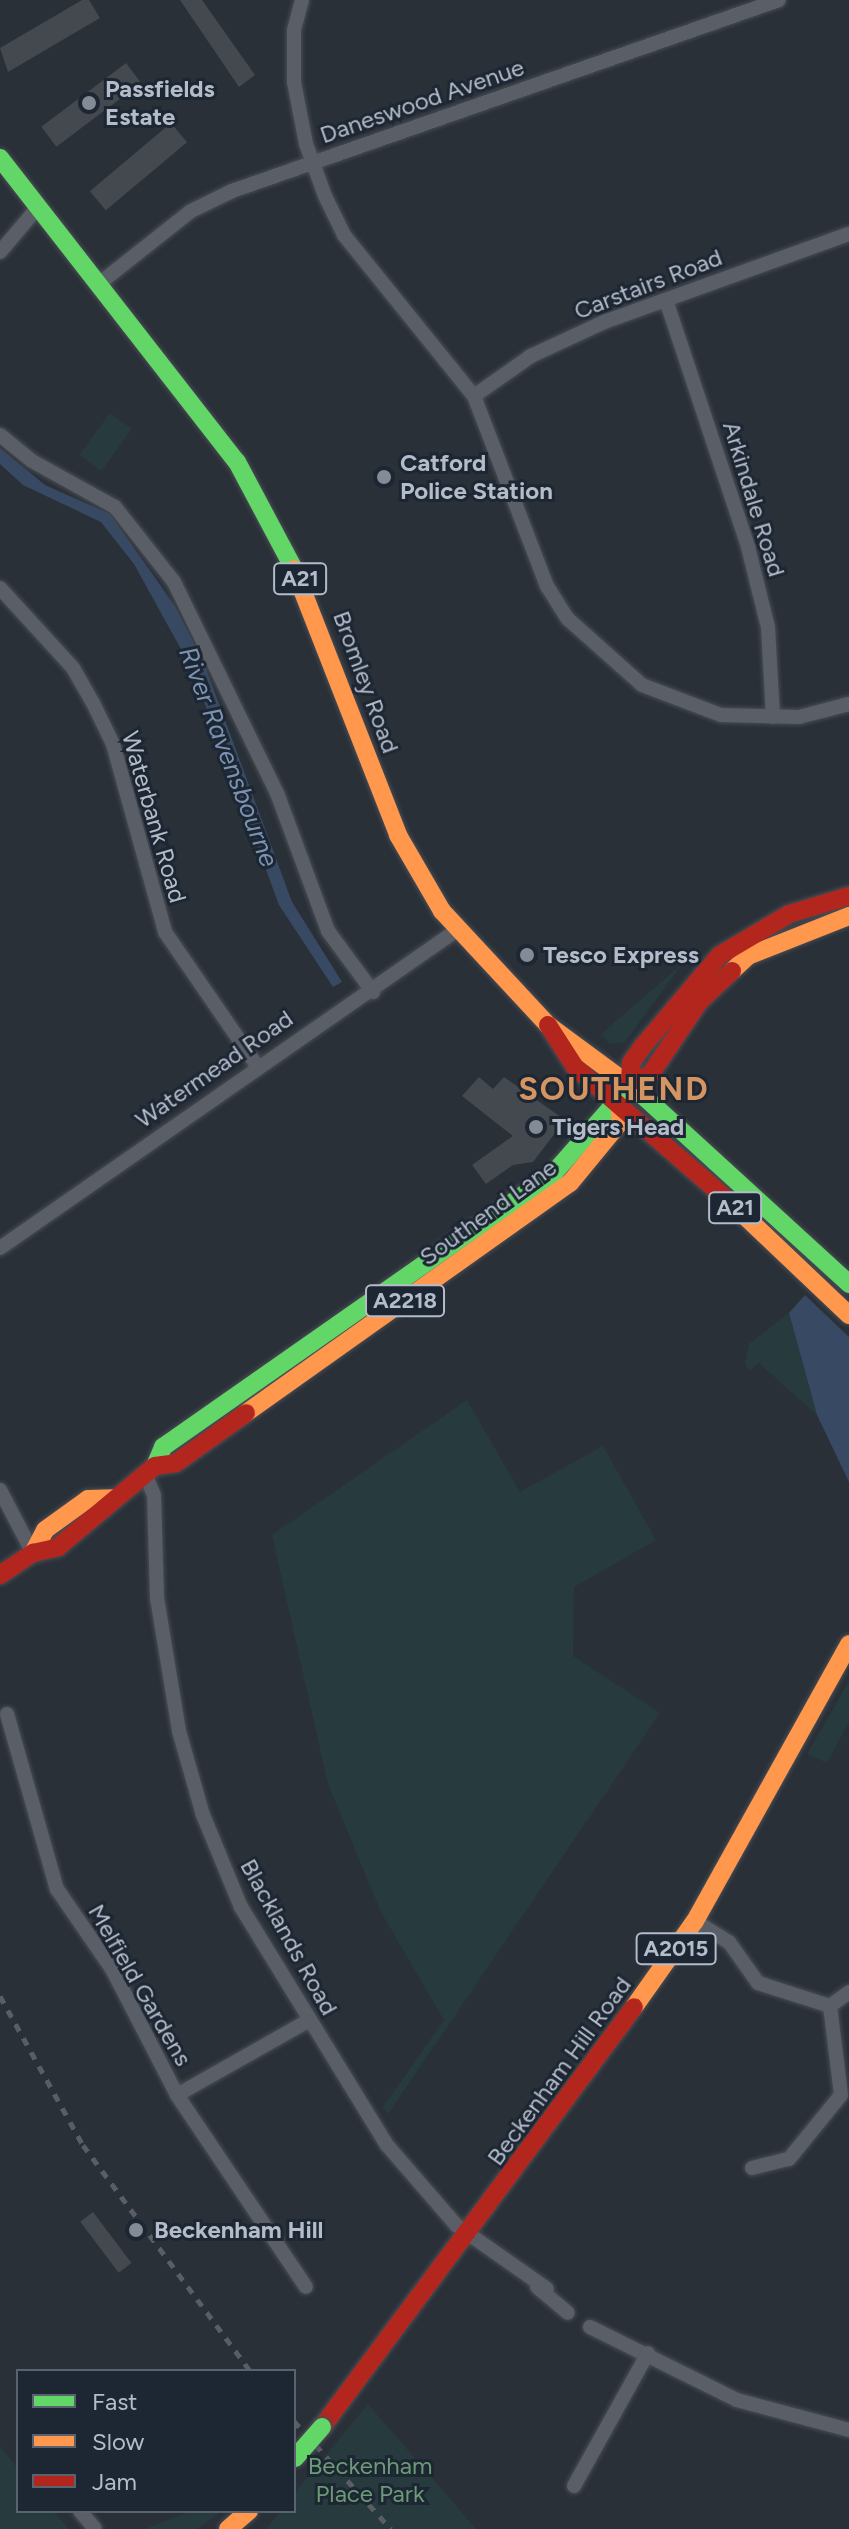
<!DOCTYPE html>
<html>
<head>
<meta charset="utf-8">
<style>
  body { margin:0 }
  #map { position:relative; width:849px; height:2529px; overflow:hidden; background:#2a3038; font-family:Figtree,sans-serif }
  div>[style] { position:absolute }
  .green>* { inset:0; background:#273a3e; transform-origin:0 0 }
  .water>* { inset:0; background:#384963 }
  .building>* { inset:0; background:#444950; transform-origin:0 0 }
  .roads { filter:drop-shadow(0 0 2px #484c53) drop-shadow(0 0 2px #484c53) }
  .street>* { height:14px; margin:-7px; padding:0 7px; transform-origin:7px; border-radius:7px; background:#5a5e66 }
  .fast>* { height:18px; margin:-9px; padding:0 9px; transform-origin:9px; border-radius:9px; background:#63d668 }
  .slow>* { height:18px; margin:-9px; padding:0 9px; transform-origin:9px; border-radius:9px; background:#ff974d }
  .jam>* { height:18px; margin:-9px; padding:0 9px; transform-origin:9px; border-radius:9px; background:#b3261e }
  .rail>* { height:5px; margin-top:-2.5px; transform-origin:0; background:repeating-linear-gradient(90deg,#595d64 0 8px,transparent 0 16px) }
  .bridges { filter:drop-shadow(0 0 2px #484c55) drop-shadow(0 0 2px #484c55) }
  .fast-bridge>* { height:18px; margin:-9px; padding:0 9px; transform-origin:9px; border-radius:9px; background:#63d668 }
  .dots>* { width:22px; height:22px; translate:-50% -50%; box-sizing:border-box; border:4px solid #1d2633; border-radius:50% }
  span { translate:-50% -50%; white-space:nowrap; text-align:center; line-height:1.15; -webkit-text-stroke:6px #1d2633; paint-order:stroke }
  .shield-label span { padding:2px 6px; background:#1d2633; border:2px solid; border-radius:6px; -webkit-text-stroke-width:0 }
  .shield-label { font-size:22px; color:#b4bcc9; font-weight:700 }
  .poi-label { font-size:24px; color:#b4bcc9; font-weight:700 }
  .left { translate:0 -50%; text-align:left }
  .street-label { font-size:24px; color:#b4bcc9 }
  .park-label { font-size:24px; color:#6b9a76 }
  .water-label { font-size:26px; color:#7c92b1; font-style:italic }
  .district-label { font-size:32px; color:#d59563; font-weight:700; letter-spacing:2px }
  .legend { position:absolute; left:16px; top:2369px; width:280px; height:144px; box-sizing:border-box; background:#1d2633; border:2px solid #59626f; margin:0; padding:10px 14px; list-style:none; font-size:24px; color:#b4bcc9 }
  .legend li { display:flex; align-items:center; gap:16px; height:40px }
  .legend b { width:40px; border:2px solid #59626f }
</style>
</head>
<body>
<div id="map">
  <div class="green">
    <div style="left:110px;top:413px;width:27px;height:52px;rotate:36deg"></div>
    <div style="clip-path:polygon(682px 964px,625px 1042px,610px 1044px,601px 1034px)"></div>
    <div style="clip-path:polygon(789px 1313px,802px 1361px,817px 1415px,759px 1363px,749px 1371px,745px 1363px,749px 1344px)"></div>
    <div style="clip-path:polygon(467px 1400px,520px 1492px,603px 1446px,656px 1540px,574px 1587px,573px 1656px,660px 1713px,388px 2114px,383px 2107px,444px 2020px,381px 1912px,328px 1784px,272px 1535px)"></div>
    <div style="clip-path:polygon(849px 1681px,849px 1722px,827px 1763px,807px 1754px)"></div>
    <div style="clip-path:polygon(368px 2404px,476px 2529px,266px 2529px,281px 2511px,294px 2511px,294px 2494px)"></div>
    <div style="clip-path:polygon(0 2446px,18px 2469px,18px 2511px,53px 2511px,69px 2529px,0 2529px)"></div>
    <div style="clip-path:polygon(191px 2511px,222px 2511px,197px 2529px,145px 2529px)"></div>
  </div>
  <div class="water">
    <div style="clip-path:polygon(0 448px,45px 485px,110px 514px,175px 606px,204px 663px,292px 902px,342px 982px,333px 987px,279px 905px,192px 669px,134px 564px,101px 522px,23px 485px,0 464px)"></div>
    <div style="clip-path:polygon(805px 1295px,849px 1337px,849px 1482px,817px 1415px,789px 1313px)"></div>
  </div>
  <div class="building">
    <div style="clip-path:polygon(82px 0,89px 0,100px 18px,8px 72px,0 48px)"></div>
    <div style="clip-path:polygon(180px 0,202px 0,255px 75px,239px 87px)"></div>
    <div style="left:126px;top:63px;width:25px;height:106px;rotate:53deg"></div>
    <div style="left:171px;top:123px;width:25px;height:106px;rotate:50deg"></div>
    <div style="clip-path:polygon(479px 1077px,493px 1089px,504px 1077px,565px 1120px,533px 1162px,513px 1165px,486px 1184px,472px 1165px,513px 1136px,462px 1096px)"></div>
    <div style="left:93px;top:2212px;width:64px;height:16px;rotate:53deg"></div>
  </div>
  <div class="roads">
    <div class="street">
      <div style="left:302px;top:0;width:31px;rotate:105deg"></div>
      <div style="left:294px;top:30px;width:52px;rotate:90deg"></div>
      <div style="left:294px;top:82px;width:63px;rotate:79deg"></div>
      <div style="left:306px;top:144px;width:55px;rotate:69.9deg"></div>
      <div style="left:325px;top:196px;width:43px;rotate:64deg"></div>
      <div style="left:344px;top:235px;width:207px;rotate:51.1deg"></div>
      <div style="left:474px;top:396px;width:204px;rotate:69deg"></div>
      <div style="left:547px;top:586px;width:39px;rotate:58deg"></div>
      <div style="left:568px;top:619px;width:99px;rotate:41.7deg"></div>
      <div style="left:642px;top:685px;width:85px;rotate:20.8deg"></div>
      <div style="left:721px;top:715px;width:78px;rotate:1.5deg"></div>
      <div style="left:799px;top:717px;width:52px;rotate:-14.6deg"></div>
      <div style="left:0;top:252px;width:60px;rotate:-49.7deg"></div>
      <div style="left:100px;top:283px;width:116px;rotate:-38.4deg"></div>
      <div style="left:191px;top:211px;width:46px;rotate:-26deg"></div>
      <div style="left:232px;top:191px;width:579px;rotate:-19.25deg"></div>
      <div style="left:666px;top:300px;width:260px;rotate:71.6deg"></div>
      <div style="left:748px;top:547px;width:82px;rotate:76deg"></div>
      <div style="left:768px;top:627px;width:90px;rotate:86.8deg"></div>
      <div style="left:474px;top:396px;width:70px;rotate:-35.1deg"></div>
      <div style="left:531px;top:356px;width:81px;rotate:-25deg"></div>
      <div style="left:604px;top:322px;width:260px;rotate:-19.8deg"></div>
      <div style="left:0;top:435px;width:41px;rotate:39.1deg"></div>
      <div style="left:32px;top:461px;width:95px;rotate:29deg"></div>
      <div style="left:115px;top:507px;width:95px;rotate:51.8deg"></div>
      <div style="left:174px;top:582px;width:235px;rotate:64deg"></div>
      <div style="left:277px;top:793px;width:147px;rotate:69.7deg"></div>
      <div style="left:328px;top:931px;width:76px;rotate:53.6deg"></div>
      <div style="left:0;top:588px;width:108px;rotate:47.6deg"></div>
      <div style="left:73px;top:668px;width:40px;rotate:60.3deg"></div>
      <div style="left:93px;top:703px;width:46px;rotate:64deg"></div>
      <div style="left:113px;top:744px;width:195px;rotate:74.5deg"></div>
      <div style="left:165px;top:932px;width:163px;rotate:55.5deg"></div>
      <div style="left:0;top:1248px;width:557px;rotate:-34.83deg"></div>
      <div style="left:145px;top:1474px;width:23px;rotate:67deg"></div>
      <div style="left:154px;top:1495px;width:103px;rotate:88.3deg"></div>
      <div style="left:157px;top:1598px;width:135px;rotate:80.6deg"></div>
      <div style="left:179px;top:1731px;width:87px;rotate:74.1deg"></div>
      <div style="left:203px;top:1815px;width:100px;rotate:67.6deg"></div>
      <div style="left:241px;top:1907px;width:279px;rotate:58.5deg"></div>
      <div style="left:387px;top:2145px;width:106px;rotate:49.2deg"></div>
      <div style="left:456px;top:2225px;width:111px;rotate:35.1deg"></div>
      <div style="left:0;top:1490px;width:71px;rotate:62.4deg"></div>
      <div style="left:7px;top:1714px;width:182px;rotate:74.1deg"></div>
      <div style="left:57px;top:1889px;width:97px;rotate:55.5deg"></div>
      <div style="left:112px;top:1969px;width:142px;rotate:62.7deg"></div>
      <div style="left:177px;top:2095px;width:231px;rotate:56.1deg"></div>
      <div style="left:695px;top:1921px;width:40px;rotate:32deg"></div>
      <div style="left:729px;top:1942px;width:50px;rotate:54.7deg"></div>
      <div style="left:758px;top:1983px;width:76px;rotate:17.7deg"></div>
      <div style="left:830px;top:2006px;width:24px;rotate:-36deg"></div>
      <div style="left:177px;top:2095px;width:150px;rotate:-29.5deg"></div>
      <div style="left:752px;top:2168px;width:38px;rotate:-14deg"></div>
      <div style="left:789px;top:2159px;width:82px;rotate:-50.9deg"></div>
      <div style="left:841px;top:2095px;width:90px;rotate:-97deg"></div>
      <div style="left:537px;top:2287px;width:40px;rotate:40deg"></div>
      <div style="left:590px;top:2327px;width:164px;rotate:26.4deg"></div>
      <div style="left:737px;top:2400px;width:116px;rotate:15deg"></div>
      <div style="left:574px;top:2486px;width:152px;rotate:-60.9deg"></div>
      <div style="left:80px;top:2511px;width:23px;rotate:50deg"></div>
    </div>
    <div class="fast">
      <div style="left:0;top:158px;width:385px;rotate:52.1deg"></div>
      <div style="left:237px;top:462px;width:121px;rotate:62deg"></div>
      <div style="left:639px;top:1092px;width:285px;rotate:42.4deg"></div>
      <div style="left:155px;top:1466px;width:21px;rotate:-67deg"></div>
      <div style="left:163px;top:1447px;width:476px;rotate:-35deg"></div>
      <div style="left:553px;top:1174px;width:108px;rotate:-48.8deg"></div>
    </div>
    <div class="slow">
      <div style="left:294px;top:569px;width:286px;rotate:68.6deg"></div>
      <div style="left:398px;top:835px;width:88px;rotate:59.9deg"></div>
      <div style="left:442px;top:911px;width:156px;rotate:47.1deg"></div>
      <div style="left:548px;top:1025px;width:113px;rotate:36.4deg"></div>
      <div style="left:732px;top:971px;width:22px;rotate:-43deg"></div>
      <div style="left:748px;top:956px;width:109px;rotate:-21.6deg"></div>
      <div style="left:731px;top:1203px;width:163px;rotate:43.5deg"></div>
      <div style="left:246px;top:1413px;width:397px;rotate:-35.4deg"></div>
      <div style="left:570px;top:1183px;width:80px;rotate:-50.6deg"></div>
      <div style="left:621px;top:1121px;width:17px;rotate:-97deg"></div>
      <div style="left:33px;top:1553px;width:26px;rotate:-62deg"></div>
      <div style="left:45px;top:1530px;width:53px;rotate:-35.8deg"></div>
      <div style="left:88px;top:1499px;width:25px;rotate:-2deg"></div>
      <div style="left:634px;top:2007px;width:105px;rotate:-54.7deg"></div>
      <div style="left:695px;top:1921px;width:317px;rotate:-60.9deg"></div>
      <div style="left:228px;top:2529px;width:28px;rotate:-41deg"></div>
    </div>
    <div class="jam">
      <div style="left:732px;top:971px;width:45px;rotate:136.8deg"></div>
      <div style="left:699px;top:1002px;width:88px;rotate:123.9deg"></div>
      <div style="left:650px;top:1075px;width:21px;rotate:161deg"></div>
      <div style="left:630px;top:1082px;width:19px;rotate:-87deg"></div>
      <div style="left:631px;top:1063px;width:21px;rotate:-55deg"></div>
      <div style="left:643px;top:1046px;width:119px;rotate:-49.8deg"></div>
      <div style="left:720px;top:955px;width:80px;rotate:-30.7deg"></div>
      <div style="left:789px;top:914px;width:63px;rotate:-16.7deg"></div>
      <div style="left:548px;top:1025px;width:50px;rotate:57.3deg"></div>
      <div style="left:575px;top:1067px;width:207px;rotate:41.1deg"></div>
      <div style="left:0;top:1575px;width:40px;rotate:-34deg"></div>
      <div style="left:33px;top:1553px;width:26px;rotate:-13deg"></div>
      <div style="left:58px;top:1547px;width:126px;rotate:-39.9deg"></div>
      <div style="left:155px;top:1466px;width:21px;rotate:-8deg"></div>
      <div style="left:176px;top:1463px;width:86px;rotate:-35.5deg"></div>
      <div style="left:322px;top:2427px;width:523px;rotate:-53.39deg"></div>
    </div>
  </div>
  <div class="rail">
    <div style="left:0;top:1996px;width:171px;rotate:60.9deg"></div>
    <div style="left:83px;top:2145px;width:281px;rotate:53.5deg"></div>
    <div style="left:294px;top:2421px;width:145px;rotate:48.1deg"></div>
  </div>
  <div class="bridges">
    <div class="fast-bridge">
      <div style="left:295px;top:2458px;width:41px;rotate:-48.9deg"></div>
    </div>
  </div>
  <div class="dots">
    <div style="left:89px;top:103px;background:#848b96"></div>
    <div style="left:384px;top:477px;background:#848b96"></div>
    <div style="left:527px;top:955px;background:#848b96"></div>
    <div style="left:536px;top:1127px;background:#848b96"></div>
    <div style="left:136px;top:2230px;background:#848b96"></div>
  </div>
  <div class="shield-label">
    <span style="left:300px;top:579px">A21</span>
    <span style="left:735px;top:1208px">A21</span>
    <span style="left:405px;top:1301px">A2218</span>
    <span style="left:676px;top:1949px">A2015</span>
  </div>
  <div class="poi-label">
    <span class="left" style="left:105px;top:103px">Passfields<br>Estate</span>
    <span class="left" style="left:400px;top:477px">Catford<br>Police Station</span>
    <span class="left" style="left:543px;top:955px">Tesco Express</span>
    <span class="left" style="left:552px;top:1127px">Tigers Head</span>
    <span class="left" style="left:154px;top:2230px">Beckenham Hill</span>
  </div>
  <div class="street-label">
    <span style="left:422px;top:101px;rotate:-19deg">Daneswood Avenue</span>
    <span style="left:648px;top:284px;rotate:-21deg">Carstairs Road</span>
    <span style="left:754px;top:499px;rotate:73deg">Arkindale Road</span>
    <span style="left:366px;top:682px;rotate:70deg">Bromley Road</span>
    <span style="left:154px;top:817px;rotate:74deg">Waterbank Road</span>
    <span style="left:214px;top:1069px;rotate:-35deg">Watermead Road</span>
    <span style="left:488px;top:1212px;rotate:-36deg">Southend Lane</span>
    <span style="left:289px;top:1937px;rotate:61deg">Blacklands Road</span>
    <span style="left:140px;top:1985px;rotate:60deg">Melfield Gardens</span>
    <span style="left:559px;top:2071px;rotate:-54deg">Beckenham Hill Road</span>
  </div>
  <div class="park-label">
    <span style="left:370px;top:2480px">Beckenham<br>Place Park</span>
  </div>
  <div class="water-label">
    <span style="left:228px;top:757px;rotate:69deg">River Ravensbourne</span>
  </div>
  <div class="district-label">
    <span style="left:614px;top:1089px">SOUTHEND</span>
  </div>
  <ul class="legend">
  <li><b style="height:10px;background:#63d668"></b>Fast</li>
  <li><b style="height:10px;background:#ff974d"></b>Slow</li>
  <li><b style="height:10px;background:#b3261e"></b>Jam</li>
  </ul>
</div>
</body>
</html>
